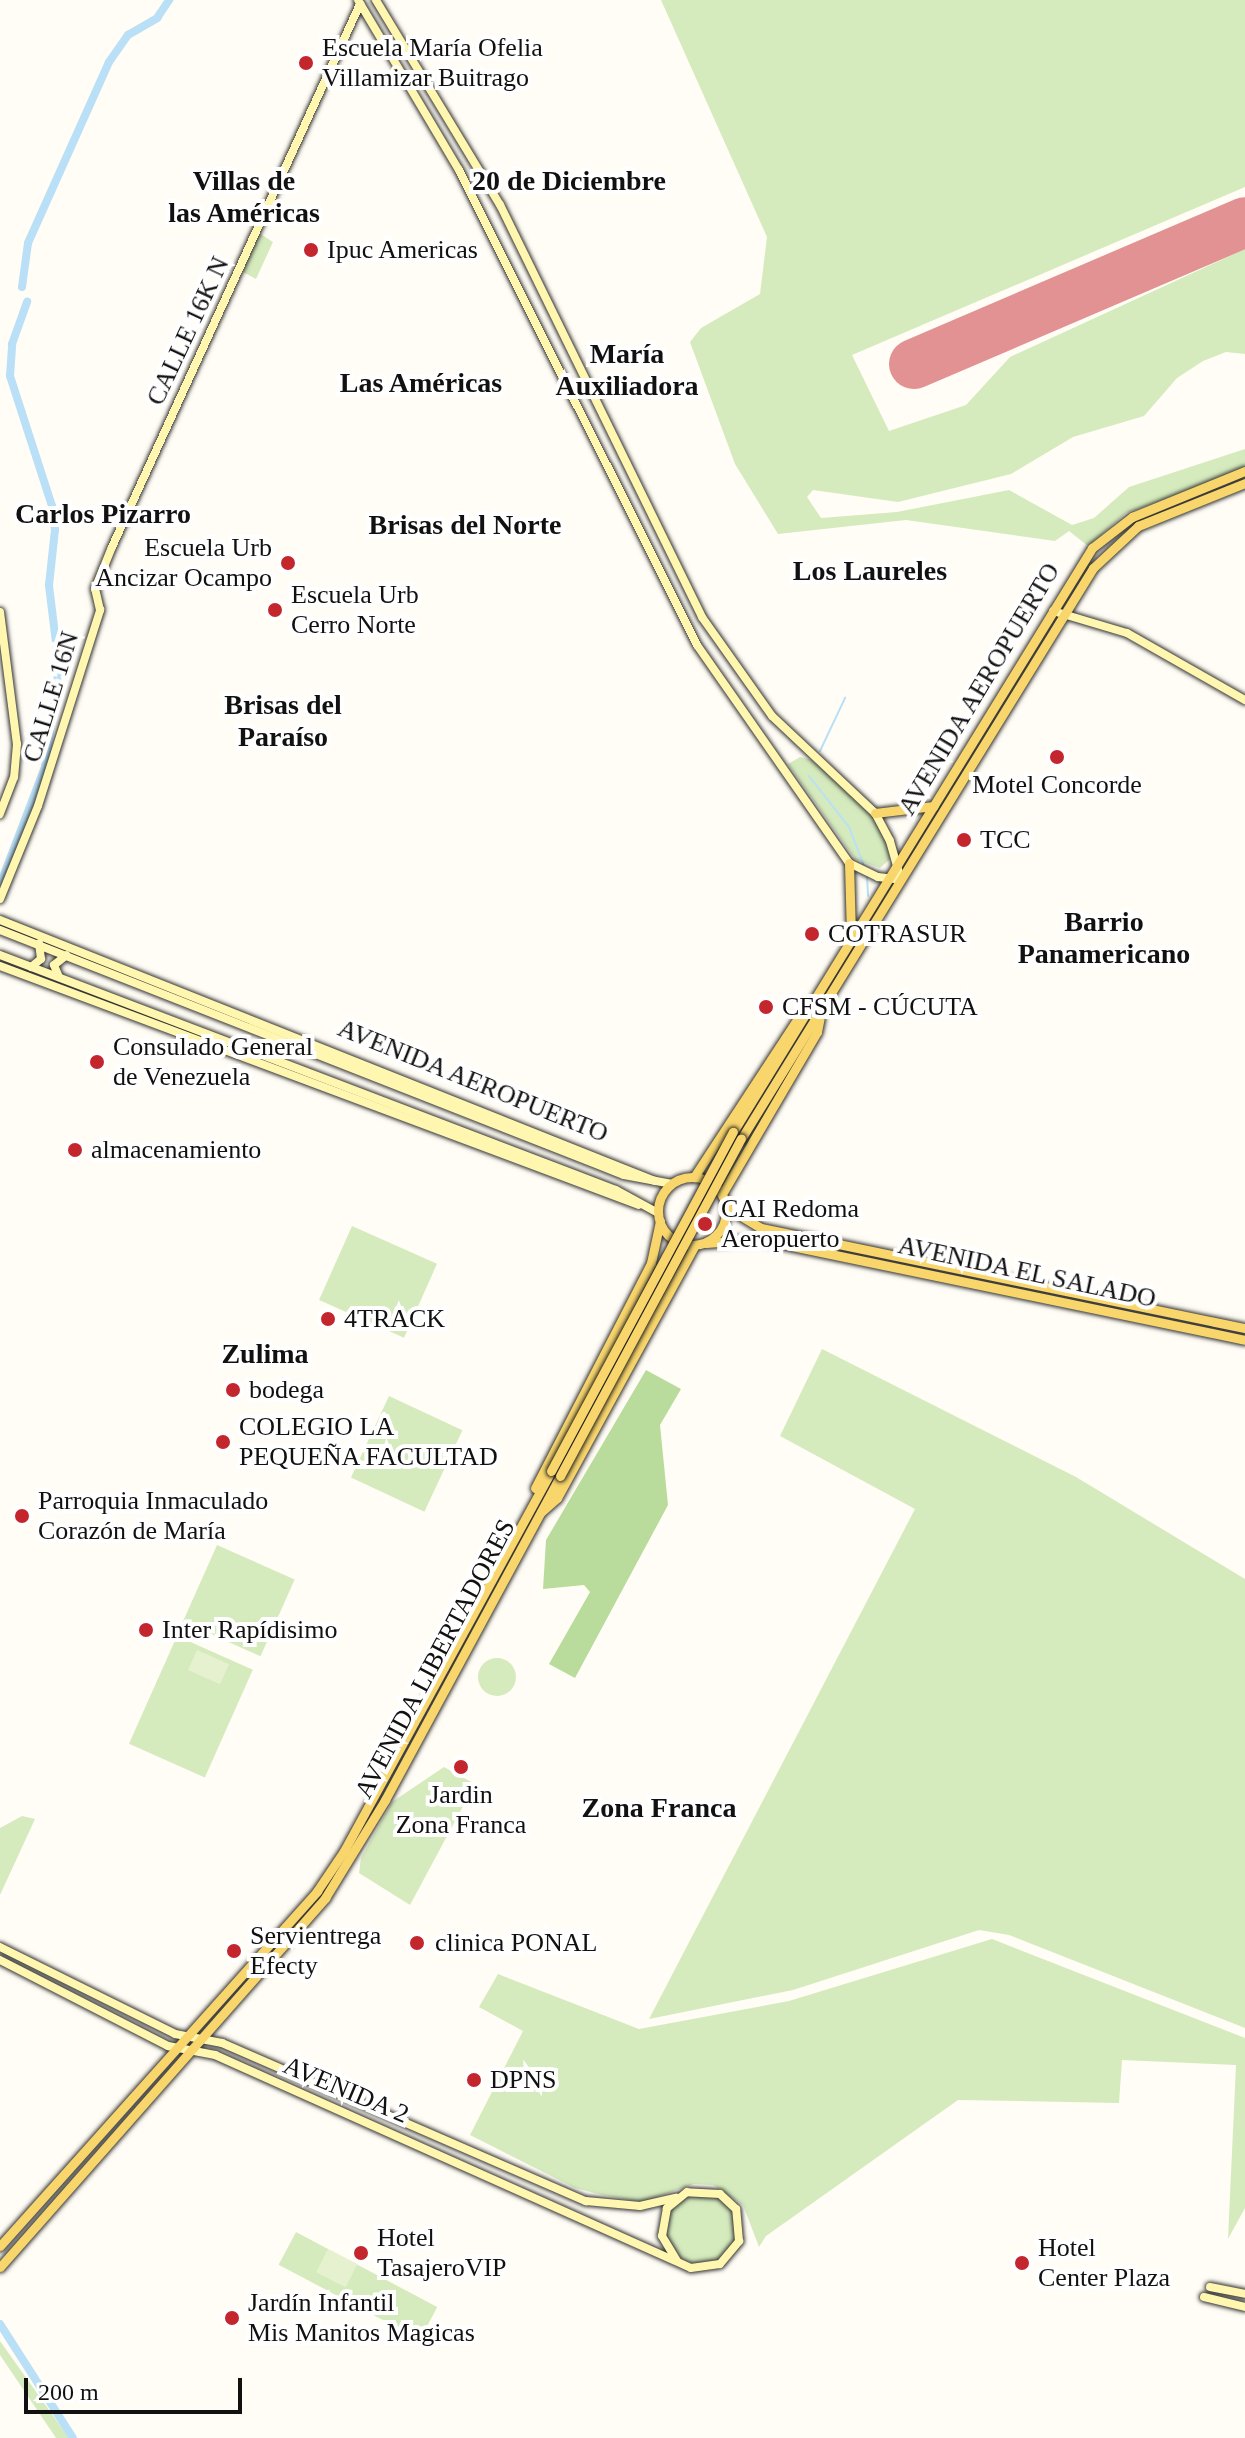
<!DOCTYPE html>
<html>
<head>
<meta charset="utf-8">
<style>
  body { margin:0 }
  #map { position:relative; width:1245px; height:2438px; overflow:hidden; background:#fffdf5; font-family:"Times New Roman",serif }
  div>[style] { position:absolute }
  .green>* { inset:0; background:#d5ebbd; transform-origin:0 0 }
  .round { border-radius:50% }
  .forest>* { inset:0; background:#b9dc9c }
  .pitch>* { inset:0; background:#e6f2cf; transform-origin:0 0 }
  .stream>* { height:2px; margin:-1px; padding:0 1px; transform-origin:1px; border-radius:1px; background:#b9e0f7 }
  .canal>* { height:8px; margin:-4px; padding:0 4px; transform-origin:4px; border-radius:4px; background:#b9e0f7 }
  .runway>* { height:50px; margin:-25px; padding:0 25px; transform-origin:25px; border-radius:25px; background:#e29292 }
  .roads { filter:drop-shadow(0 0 2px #333) drop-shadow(0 0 2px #333) }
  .secondary>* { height:8px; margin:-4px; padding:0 4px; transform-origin:4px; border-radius:4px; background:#fff6b0 }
  .primary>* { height:9px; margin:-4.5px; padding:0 4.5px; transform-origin:4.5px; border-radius:4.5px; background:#f9d66b }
  .primary>.ring { margin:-4.5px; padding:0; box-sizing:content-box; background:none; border:9px solid #f9d66b; border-radius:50% }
  .bridges { filter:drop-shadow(0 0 2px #222) drop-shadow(0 0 2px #222) }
  .primary-bridge>* { height:9px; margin:-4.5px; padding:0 4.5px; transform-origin:4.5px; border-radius:4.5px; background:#f9d66b }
  .dots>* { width:22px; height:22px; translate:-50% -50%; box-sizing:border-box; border:4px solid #fff; border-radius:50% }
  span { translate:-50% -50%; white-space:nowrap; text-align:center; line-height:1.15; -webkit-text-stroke:8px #fff; paint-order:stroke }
  .poi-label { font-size:26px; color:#111 }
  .left { translate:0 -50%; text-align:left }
  .right { translate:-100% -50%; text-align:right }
  .street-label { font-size:26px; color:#111 }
  .neighbourhood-label { font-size:28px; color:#111; font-weight:700 }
  .scale { position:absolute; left:24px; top:2378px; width:218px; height:36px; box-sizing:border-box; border:4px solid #111; border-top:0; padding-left:10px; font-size:24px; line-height:28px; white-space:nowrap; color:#111; -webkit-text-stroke:6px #fff; paint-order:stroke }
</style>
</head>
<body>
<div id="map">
  <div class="green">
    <div style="clip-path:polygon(661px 0,1245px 0,1245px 187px,852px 355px,889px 431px,966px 405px,1010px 357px,1245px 249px,1245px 354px,1226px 352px,1203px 361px,1177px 378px,1144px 416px,1073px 437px,1011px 474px,898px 502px,813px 490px,807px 497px,821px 518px,897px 512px,1009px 490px,1072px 525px,1094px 518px,1129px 487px,1245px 449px,1245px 470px,1126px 513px,1088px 546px,1069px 531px,1055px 541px,906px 520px,778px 534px,735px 464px,690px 342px,701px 328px,760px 294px,767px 237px)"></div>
    <div style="clip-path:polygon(259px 233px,273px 242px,256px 279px,243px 272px)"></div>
    <div style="clip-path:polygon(800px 757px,812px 760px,868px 809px,886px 840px,890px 859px,880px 868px,855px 859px,788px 764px)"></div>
    <div style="left:352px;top:1226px;width:93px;height:81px;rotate:24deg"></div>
    <div style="clip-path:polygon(822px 1349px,1076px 1477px,1245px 1579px,1245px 2028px,1009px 1935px,979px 1930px,793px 1990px,649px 2019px,915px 1509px,780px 1436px)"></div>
    <div style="left:389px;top:1396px;width:81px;height:90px;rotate:25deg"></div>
    <div style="left:217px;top:1545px;width:85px;height:84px;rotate:24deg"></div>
    <div style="left:177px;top:1636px;width:83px;height:118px;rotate:24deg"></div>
    <div class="round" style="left:478px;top:1658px;width:38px;height:38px"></div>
    <div style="clip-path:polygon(444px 1767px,475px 1784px,410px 1905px,359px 1873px,361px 1858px,392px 1802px)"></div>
    <div style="clip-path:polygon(22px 1816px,35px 1819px,0 1895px,0 1828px)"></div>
    <div style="clip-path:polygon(992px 1939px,1245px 2038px,1245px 2208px,1228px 2239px,1236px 2065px,1122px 2060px,1119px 2103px,958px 2100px,766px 2236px,759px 2247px,743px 2205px,713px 2185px,694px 2184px,642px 2202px,602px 2195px,575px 2188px,470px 2135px,523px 2031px,479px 2007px,498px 1974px,639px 2029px,789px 2001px)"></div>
    <div class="round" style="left:666px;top:2194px;width:70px;height:70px"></div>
    <div style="left:296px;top:2232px;width:160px;height:37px;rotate:28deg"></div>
    <div style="clip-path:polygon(0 2341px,69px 2438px,56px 2438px,0 2355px)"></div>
  </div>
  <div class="forest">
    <div style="clip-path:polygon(646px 1370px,681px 1389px,660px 1425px,668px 1505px,575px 1678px,549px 1664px,590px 1592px,584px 1585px,543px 1589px,546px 1540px)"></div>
  </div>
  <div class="pitch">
    <div style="left:197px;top:1650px;width:35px;height:22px;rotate:24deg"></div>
    <div style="left:328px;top:2249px;width:33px;height:26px;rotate:27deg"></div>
  </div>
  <div class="stream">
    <div style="left:820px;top:751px;width:59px;rotate:-64.7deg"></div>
    <div style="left:809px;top:776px;width:65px;rotate:51.9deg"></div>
    <div style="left:849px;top:827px;width:42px;rotate:69deg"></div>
    <div style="left:867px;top:876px;width:20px;rotate:87deg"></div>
  </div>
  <div class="canal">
    <div style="left:22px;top:287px;width:44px;rotate:-82.2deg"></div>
    <div style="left:28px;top:243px;width:198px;rotate:-65.9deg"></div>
    <div style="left:109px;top:62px;width:33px;rotate:-55deg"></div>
    <div style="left:128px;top:35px;width:34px;rotate:-30deg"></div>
    <div style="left:157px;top:18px;width:22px;rotate:-56deg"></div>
    <div style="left:0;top:885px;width:126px;rotate:-69.1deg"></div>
    <div style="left:45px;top:767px;width:101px;rotate:-82deg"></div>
    <div style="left:59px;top:667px;width:83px;rotate:-97deg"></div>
    <div style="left:49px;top:585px;width:55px;rotate:-83.8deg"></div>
    <div style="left:55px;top:530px;width:24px;rotate:-97deg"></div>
    <div style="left:52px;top:506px;width:137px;rotate:-107.9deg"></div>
    <div style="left:10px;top:376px;width:32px;rotate:-86deg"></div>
    <div style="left:12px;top:344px;width:45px;rotate:-70.3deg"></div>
    <div style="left:0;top:2324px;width:135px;rotate:57.4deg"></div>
  </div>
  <div class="runway">
    <div style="left:914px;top:364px;width:360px;rotate:-23.2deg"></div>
  </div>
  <div class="roads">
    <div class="secondary">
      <div style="left:358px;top:0;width:198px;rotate:59.3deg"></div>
      <div style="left:459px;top:170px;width:531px;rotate:63.39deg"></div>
      <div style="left:697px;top:645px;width:266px;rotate:55.1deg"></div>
      <div style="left:849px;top:863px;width:32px;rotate:26deg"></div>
      <div style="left:878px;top:877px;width:23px;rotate:7deg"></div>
      <div style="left:901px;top:880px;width:41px;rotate:-105.8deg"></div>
      <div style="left:890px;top:841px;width:32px;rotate:-118deg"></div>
      <div style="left:875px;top:813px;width:141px;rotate:-136.7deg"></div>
      <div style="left:772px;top:716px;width:121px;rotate:-125.3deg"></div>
      <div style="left:702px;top:617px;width:459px;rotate:-116.1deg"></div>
      <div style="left:500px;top:205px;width:240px;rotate:-121.2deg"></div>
      <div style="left:1053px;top:611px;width:77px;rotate:16.6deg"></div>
      <div style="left:1127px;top:633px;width:136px;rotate:29.6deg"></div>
      <div style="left:0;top:612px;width:133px;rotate:82.7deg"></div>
      <div style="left:17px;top:744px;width:33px;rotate:95deg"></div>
      <div style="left:14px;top:777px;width:40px;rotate:111deg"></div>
      <div style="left:0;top:899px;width:100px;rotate:-67.8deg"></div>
      <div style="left:38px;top:806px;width:206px;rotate:-72.4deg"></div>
      <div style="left:100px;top:610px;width:22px;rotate:-103deg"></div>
      <div style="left:95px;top:589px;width:45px;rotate:-68deg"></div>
      <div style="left:112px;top:547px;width:597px;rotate:-65.45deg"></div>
      <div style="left:0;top:920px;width:705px;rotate:21.73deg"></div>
      <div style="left:0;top:930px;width:670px;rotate:21.44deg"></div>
      <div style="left:624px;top:1175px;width:49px;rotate:10.6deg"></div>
      <div style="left:0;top:955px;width:659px;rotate:20.88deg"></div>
      <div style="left:616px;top:1190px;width:48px;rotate:28.7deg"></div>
      <div style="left:0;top:966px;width:682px;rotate:20.51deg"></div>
      <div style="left:31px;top:967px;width:13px;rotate:-39deg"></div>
      <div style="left:41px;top:959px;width:16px;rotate:-97deg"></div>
      <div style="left:59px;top:977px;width:13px;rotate:-113deg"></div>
      <div style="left:54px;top:965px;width:16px;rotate:-38deg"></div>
      <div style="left:0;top:1947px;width:195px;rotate:26.4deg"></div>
      <div style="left:175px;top:2034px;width:48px;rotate:10.8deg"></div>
      <div style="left:222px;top:2043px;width:397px;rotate:23.5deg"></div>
      <div style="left:586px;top:2201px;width:54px;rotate:5.3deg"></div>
      <div style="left:640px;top:2206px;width:37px;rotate:-13deg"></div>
      <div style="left:0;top:1960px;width:189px;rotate:27.1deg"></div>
      <div style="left:168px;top:2046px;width:48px;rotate:10.8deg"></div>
      <div style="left:215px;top:2055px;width:521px;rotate:24.11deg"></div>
      <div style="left:691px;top:2268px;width:29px;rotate:-8deg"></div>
      <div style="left:720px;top:2264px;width:30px;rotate:-50deg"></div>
      <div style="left:739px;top:2241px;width:32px;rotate:-95deg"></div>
      <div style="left:736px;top:2209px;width:22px;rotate:-137deg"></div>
      <div style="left:720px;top:2194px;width:33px;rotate:-177deg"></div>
      <div style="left:687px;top:2192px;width:26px;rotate:141deg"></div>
      <div style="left:667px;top:2208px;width:28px;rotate:100deg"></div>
      <div style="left:662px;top:2236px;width:29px;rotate:59deg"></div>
      <div style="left:1210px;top:2287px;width:36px;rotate:11deg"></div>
      <div style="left:1204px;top:2297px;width:42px;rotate:13.7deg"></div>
    </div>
    <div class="primary">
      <div style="left:875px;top:813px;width:59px;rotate:-6.8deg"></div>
      <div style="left:849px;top:863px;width:72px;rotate:88.4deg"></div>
      <div style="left:733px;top:1132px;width:686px;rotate:-58.42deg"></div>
      <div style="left:1092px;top:548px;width:51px;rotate:-37.8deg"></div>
      <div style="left:1132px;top:517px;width:122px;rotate:-22.2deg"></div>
      <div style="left:741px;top:1139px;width:671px;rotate:-58.35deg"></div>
      <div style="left:1093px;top:568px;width:62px;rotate:-43deg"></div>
      <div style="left:1138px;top:526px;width:115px;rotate:-21.9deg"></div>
      <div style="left:694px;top:1177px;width:197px;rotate:-56.8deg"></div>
      <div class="ring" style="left:658px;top:1177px;width:59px;height:59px"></div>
      <div style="left:722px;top:1194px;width:188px;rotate:-59.6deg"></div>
      <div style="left:817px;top:1032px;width:15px;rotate:-79deg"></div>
      <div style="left:726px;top:1207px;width:41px;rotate:31deg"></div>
      <div style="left:761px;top:1228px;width:494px;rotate:11.7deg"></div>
      <div style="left:706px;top:1243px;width:52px;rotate:-4.4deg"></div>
      <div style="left:758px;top:1239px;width:497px;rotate:11.7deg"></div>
      <div style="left:535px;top:1488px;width:253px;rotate:-62.7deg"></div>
      <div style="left:651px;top:1263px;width:43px;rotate:-77.9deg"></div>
      <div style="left:541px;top:1512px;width:21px;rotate:-41deg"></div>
      <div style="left:557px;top:1498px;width:288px;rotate:-61.4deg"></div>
      <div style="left:0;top:2246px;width:476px;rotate:-48.2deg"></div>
      <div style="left:317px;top:1891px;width:48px;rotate:-56deg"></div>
      <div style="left:344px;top:1851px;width:433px;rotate:-61.4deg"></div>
      <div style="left:0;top:2267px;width:492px;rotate:-48.6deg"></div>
      <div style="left:325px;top:1898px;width:115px;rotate:-58.5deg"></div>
      <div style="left:385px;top:1800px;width:368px;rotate:-61.6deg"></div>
    </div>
  </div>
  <div class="bridges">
    <div class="primary-bridge">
      <div style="left:551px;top:1471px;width:385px;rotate:-61.8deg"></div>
      <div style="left:560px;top:1476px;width:383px;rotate:-61.8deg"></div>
    </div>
  </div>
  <div class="dots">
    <div style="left:306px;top:63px;background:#c4262e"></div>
    <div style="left:311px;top:250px;background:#c4262e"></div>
    <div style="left:288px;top:563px;background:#c4262e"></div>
    <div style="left:275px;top:610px;background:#c4262e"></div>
    <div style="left:1057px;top:757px;background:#c4262e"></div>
    <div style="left:964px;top:840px;background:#c4262e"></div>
    <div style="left:812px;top:934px;background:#c4262e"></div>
    <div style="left:766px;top:1007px;background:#c4262e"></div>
    <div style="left:97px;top:1062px;background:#c4262e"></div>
    <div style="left:75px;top:1150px;background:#c4262e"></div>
    <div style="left:705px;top:1224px;background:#c4262e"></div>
    <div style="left:328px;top:1319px;background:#c4262e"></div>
    <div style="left:233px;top:1390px;background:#c4262e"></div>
    <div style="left:223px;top:1442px;background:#c4262e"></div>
    <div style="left:22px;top:1516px;background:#c4262e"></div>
    <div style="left:146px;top:1630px;background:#c4262e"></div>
    <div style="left:461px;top:1767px;background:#c4262e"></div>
    <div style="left:417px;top:1943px;background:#c4262e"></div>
    <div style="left:234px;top:1951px;background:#c4262e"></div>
    <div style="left:474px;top:2080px;background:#c4262e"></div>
    <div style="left:361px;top:2253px;background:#c4262e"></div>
    <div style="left:1022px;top:2263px;background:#c4262e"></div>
    <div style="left:232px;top:2318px;background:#c4262e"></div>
  </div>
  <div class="poi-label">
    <span class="left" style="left:322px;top:63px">Escuela María Ofelia<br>Villamizar Buitrago</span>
    <span class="left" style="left:327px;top:250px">Ipuc Americas</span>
    <span class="right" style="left:272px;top:563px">Escuela Urb<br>Ancizar Ocampo</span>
    <span class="left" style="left:291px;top:610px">Escuela Urb<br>Cerro Norte</span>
    <span style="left:1057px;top:785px">Motel Concorde</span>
    <span class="left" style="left:980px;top:840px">TCC</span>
    <span class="left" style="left:828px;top:934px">COTRASUR</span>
    <span class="left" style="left:782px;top:1007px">CFSM - CÚCUTA</span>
    <span class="left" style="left:113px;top:1062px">Consulado General<br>de Venezuela</span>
    <span class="left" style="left:91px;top:1150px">almacenamiento</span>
    <span class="left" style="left:721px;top:1224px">CAI Redoma<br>Aeropuerto</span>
    <span class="left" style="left:344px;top:1319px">4TRACK</span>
    <span class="left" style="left:249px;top:1390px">bodega</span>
    <span class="left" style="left:239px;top:1442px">COLEGIO LA<br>PEQUEÑA FACULTAD</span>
    <span class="left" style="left:38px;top:1516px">Parroquia Inmaculado<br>Corazón de María</span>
    <span class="left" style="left:162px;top:1630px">Inter Rapídisimo</span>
    <span style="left:461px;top:1810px">Jardin<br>Zona Franca</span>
    <span class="left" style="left:250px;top:1951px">Servientrega<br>Efecty</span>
    <span class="left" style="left:435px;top:1943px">clinica PONAL</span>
    <span class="left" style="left:490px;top:2080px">DPNS</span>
    <span class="left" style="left:377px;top:2253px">Hotel<br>TasajeroVIP</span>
    <span class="left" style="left:1038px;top:2263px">Hotel<br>Center Plaza</span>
    <span class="left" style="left:248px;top:2318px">Jardín Infantil<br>Mis Manitos Magicas</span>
  </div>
  <div class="street-label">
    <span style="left:188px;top:331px;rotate:-65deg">CALLE 16K N</span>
    <span style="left:979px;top:689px;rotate:-59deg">AVENIDA AEROPUERTO</span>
    <span style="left:51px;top:697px;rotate:-73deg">CALLE 16N</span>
    <span style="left:473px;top:1081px;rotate:22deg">AVENIDA AEROPUERTO</span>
    <span style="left:1027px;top:1272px;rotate:12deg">AVENIDA EL SALADO</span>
    <span style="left:435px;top:1659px;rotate:-62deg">AVENIDA LIBERTADORES</span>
    <span style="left:346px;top:2090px;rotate:23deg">AVENIDA 2</span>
  </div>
  <div class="neighbourhood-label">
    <span style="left:244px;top:197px">Villas de<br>las Américas</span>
    <span style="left:569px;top:181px">20 de Diciembre</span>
    <span style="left:627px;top:370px">María<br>Auxiliadora</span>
    <span style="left:421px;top:383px">Las Américas</span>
    <span style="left:103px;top:514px">Carlos Pizarro</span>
    <span style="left:465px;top:525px">Brisas del Norte</span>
    <span style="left:870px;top:571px">Los Laureles</span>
    <span style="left:283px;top:721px">Brisas del<br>Paraíso</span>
    <span style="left:1104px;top:938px">Barrio<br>Panamericano</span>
    <span style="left:265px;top:1354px">Zulima</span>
    <span style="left:659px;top:1808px">Zona Franca</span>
  </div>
  <div class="scale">200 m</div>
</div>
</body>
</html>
